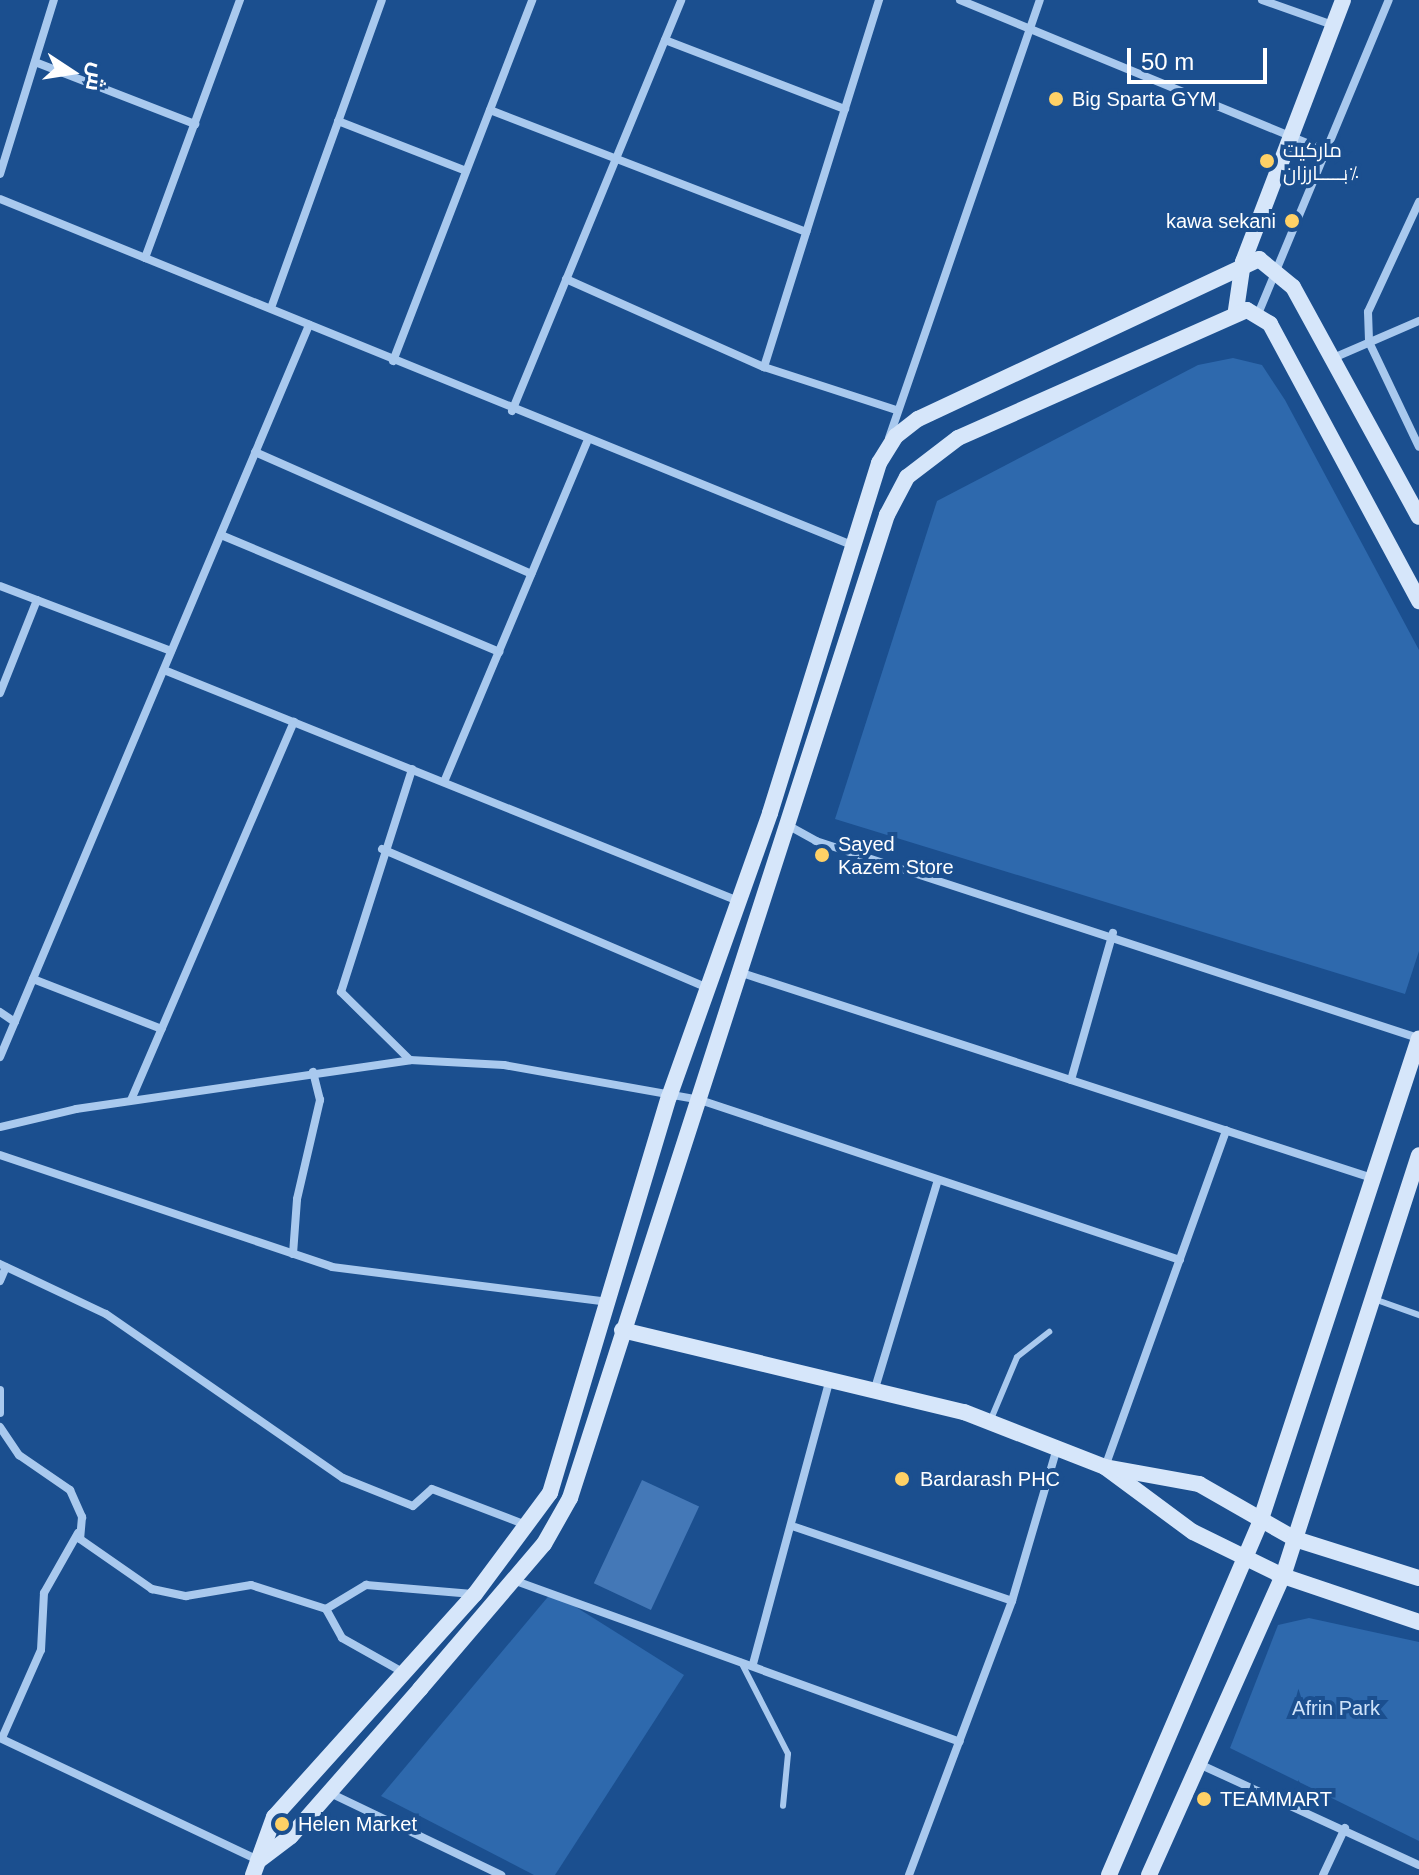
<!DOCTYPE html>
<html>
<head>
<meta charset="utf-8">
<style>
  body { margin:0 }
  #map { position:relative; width:1419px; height:1875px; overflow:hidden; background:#1b4f8f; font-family:Helvetica,Cairo,sans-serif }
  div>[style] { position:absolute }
  .green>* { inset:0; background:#2e69ad }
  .building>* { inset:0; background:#4478b7; transform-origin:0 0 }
  .service>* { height:6px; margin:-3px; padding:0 3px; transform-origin:3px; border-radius:3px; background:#a9c9ee }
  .minor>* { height:8px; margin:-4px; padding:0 4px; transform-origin:4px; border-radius:4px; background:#a9c9ee }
  .secondary>* { height:16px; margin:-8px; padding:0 8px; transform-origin:8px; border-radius:8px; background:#d6e6fa }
  .dots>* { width:22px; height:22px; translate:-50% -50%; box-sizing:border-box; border:4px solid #1b4f8f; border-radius:50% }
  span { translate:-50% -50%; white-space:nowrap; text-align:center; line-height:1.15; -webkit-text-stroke:8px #1b4f8f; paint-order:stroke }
  .poi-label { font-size:20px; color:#fff }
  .left { translate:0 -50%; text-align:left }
  .right { translate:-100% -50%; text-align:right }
  .park-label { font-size:20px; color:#cfe3fa }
  .north { position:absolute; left:32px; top:32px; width:80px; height:80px; -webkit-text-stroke:6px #1b4f8f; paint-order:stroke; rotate:102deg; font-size:22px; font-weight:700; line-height:32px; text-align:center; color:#fff }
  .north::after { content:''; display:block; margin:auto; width:28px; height:36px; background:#fff; clip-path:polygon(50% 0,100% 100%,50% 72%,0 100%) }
  .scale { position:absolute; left:1127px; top:48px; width:140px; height:36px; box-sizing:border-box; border:4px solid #fff; border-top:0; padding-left:10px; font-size:24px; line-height:28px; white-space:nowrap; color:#fff; -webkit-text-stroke:6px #1b4f8f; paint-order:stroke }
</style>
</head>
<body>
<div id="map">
  <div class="green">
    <div style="clip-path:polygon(1233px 358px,1262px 365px,1285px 400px,1419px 650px,1419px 951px,1405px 994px,835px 819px,937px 501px,1198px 365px)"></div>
    <div style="clip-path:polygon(552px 1592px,684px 1675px,555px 1875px,534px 1875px,381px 1796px)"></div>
    <div style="clip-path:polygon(1309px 1618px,1419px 1642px,1419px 1841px,1230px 1748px,1278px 1625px)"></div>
  </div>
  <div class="building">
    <div style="left:642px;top:1480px;width:63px;height:114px;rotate:25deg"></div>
  </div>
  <div class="service">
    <div style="left:1374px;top:1299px;width:48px;rotate:19.6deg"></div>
    <div style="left:991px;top:1419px;width:67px;rotate:-67.2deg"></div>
    <div style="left:1017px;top:1357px;width:41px;rotate:-38deg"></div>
    <div style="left:741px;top:1662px;width:103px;rotate:62.9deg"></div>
    <div style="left:788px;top:1754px;width:52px;rotate:95.5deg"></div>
  </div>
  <div class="minor">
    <div style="left:960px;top:0;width:396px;rotate:22.4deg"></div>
    <div style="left:1262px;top:0;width:75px;rotate:19.4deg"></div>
    <div style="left:665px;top:40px;width:193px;rotate:21deg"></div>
    <div style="left:35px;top:62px;width:172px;rotate:21.2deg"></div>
    <div style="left:490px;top:110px;width:339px;rotate:21.1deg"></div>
    <div style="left:338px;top:121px;width:137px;rotate:21.3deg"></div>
    <div style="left:0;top:174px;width:182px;rotate:-72.8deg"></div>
    <div style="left:0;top:199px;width:922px;rotate:22.11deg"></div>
    <div style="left:1419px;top:202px;width:121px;rotate:114.9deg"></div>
    <div style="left:1368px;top:312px;width:30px;rotate:88deg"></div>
    <div style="left:1369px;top:342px;width:116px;rotate:64.5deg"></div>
    <div style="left:145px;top:258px;width:275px;rotate:-69.8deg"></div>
    <div style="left:566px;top:279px;width:217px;rotate:24deg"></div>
    <div style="left:764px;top:367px;width:139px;rotate:18deg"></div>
    <div style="left:271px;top:308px;width:327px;rotate:-70.2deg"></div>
    <div style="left:1258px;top:314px;width:340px;rotate:-67.4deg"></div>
    <div style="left:1331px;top:359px;width:96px;rotate:-23.4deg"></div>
    <div style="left:393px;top:361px;width:387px;rotate:-68.9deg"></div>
    <div style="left:764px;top:367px;width:385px;rotate:-72.6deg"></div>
    <div style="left:512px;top:411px;width:444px;rotate:-67.6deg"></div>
    <div style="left:889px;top:438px;width:463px;rotate:-71deg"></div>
    <div style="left:255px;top:452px;width:302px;rotate:23.8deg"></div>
    <div style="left:221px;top:535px;width:302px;rotate:22.8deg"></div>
    <div style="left:0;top:586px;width:183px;rotate:20.8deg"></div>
    <div style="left:164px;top:670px;width:619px;rotate:21.92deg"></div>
    <div style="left:0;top:693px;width:100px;rotate:-68.3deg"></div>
    <div style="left:444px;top:782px;width:369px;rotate:-67.2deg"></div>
    <div style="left:791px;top:827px;width:29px;rotate:29deg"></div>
    <div style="left:816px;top:841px;width:633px;rotate:18.12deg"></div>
    <div style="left:382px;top:849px;width:351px;rotate:23.1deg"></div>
    <div style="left:745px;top:974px;width:659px;rotate:18.02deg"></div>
    <div style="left:33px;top:979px;width:138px;rotate:21.2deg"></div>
    <div style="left:0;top:1012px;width:18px;rotate:34deg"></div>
    <div style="left:0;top:1057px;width:795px;rotate:-67.11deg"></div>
    <div style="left:410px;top:1060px;width:97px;rotate:-135.4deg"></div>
    <div style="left:341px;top:992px;width:234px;rotate:-72.3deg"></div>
    <div style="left:1071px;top:1080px;width:153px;rotate:-74.1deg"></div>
    <div style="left:131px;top:1100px;width:412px;rotate:-66.7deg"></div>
    <div style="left:0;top:1127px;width:78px;rotate:-13.3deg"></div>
    <div style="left:76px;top:1109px;width:338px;rotate:-8.3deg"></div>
    <div style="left:410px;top:1060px;width:94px;rotate:3deg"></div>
    <div style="left:504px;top:1065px;width:199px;rotate:10.1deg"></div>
    <div style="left:700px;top:1100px;width:506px;rotate:18.43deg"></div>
    <div style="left:0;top:1155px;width:350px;rotate:18.6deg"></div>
    <div style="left:332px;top:1267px;width:279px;rotate:7.2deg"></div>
    <div style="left:293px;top:1254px;width:55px;rotate:-85.8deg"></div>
    <div style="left:297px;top:1199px;width:102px;rotate:-76.9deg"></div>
    <div style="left:320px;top:1100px;width:29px;rotate:-104deg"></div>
    <div style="left:0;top:1264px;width:117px;rotate:25.3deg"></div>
    <div style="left:106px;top:1314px;width:288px;rotate:34.7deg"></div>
    <div style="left:343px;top:1478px;width:75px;rotate:21.8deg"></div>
    <div style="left:413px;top:1506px;width:25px;rotate:-42deg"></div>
    <div style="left:432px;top:1489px;width:95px;rotate:20.9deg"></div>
    <div style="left:0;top:1281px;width:15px;rotate:-67deg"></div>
    <div style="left:876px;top:1385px;width:214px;rotate:-73.2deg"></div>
    <div style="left:0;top:1390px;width:23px;rotate:90deg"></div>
    <div style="left:0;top:1427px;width:34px;rotate:56deg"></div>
    <div style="left:19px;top:1455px;width:62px;rotate:34.5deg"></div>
    <div style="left:70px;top:1490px;width:30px;rotate:66deg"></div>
    <div style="left:82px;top:1517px;width:22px;rotate:95deg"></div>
    <div style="left:80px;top:1539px;width:88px;rotate:34.8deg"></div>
    <div style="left:152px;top:1589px;width:35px;rotate:12deg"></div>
    <div style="left:186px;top:1596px;width:66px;rotate:-9.6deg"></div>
    <div style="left:251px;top:1585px;width:79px;rotate:17.7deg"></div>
    <div style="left:1105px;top:1467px;width:358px;rotate:-70.2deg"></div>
    <div style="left:795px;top:1527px;width:229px;rotate:18.8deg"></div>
    <div style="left:513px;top:1580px;width:475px;rotate:19.9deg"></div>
    <div style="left:326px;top:1609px;width:47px;rotate:-31deg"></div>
    <div style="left:366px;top:1585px;width:107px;rotate:4.8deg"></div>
    <div style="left:326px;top:1609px;width:33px;rotate:61deg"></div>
    <div style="left:342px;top:1638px;width:73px;rotate:29.4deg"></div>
    <div style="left:753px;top:1664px;width:295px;rotate:-74.9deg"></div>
    <div style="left:0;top:1738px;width:285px;rotate:25.3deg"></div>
    <div style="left:2px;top:1738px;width:96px;rotate:-66.1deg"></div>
    <div style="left:41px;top:1650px;width:57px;rotate:-87deg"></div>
    <div style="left:44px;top:1593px;width:69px;rotate:-60.5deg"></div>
    <div style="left:1199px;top:1764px;width:242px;rotate:24.7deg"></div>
    <div style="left:330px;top:1793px;width:190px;rotate:25.6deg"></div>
    <div style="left:909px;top:1875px;width:293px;rotate:-69.4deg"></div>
    <div style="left:1012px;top:1601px;width:159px;rotate:-73.6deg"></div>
    <div style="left:1323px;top:1875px;width:52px;rotate:-64.9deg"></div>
  </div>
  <div class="secondary">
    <div style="left:1236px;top:310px;width:49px;rotate:-81.7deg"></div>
    <div style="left:1243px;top:262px;width:280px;rotate:-69.1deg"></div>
    <div style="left:622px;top:1330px;width:352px;rotate:13.5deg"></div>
    <div style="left:964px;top:1412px;width:151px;rotate:21.3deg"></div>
    <div style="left:1105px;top:1467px;width:109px;rotate:36.5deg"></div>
    <div style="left:1193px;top:1532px;width:100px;rotate:26.1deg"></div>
    <div style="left:1283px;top:1576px;width:144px;rotate:18.7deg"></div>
    <div style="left:1105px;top:1467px;width:96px;rotate:10.3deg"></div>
    <div style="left:1199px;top:1484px;width:111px;rotate:29.8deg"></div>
    <div style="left:1295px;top:1539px;width:130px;rotate:17.5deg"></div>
    <div style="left:258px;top:1861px;width:41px;rotate:-37.1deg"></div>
    <div style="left:291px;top:1836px;width:196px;rotate:-48.7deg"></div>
    <div style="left:420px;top:1689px;width:191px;rotate:-49.5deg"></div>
    <div style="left:544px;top:1544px;width:53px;rotate:-60.5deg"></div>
    <div style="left:570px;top:1498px;width:1033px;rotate:-72.13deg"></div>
    <div style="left:887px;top:515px;width:43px;rotate:-62.2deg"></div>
    <div style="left:907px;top:477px;width:64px;rotate:-37.4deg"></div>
    <div style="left:958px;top:438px;width:316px;rotate:-23.9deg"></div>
    <div style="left:1247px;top:310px;width:27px;rotate:31deg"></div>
    <div style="left:1270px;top:324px;width:315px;rotate:61.7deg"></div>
    <div style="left:253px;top:1875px;width:62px;rotate:-70.1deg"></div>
    <div style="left:274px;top:1817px;width:300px;rotate:-48deg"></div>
    <div style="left:475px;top:1594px;width:126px;rotate:-53.4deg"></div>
    <div style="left:550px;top:1493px;width:413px;rotate:-73.3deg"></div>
    <div style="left:669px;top:1097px;width:301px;rotate:-70.4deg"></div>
    <div style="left:770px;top:813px;width:367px;rotate:-72.7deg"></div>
    <div style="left:879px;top:463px;width:32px;rotate:-58deg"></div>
    <div style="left:896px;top:436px;width:28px;rotate:-38deg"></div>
    <div style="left:918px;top:419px;width:377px;rotate:-25.1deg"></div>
    <div style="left:1259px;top:259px;width:44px;rotate:39.5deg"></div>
    <div style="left:1293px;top:287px;width:262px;rotate:61.3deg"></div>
    <div style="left:1109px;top:1875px;width:384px;rotate:-66.8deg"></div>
    <div style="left:1260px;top:1522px;width:509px;rotate:-71.81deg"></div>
    <div style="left:1149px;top:1875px;width:328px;rotate:-65.9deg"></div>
    <div style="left:1283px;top:1576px;width:442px;rotate:-72.1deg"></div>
  </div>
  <div class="dots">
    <div style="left:1056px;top:99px;background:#ffd166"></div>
    <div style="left:1267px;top:161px;background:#ffd166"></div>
    <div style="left:1292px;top:221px;background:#ffd166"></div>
    <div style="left:822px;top:855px;background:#ffd166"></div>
    <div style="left:902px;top:1479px;background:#ffd166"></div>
    <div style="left:1204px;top:1799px;background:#ffd166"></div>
    <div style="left:282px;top:1824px;background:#ffd166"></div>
  </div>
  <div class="poi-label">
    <span class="left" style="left:1072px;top:99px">Big Sparta GYM</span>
    <span class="left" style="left:1283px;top:162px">ماركیت<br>بـــــارزان٪</span>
    <span class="right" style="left:1276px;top:221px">kawa sekani</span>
    <span class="left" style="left:838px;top:856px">Sayed<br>Kazem Store</span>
    <span class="left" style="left:920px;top:1479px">Bardarash PHC</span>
    <span class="left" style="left:1220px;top:1799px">TEAMMART</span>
    <span class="left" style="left:298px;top:1824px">Helen Market</span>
  </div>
  <div class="park-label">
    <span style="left:1336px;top:1708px">Afrin Park</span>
  </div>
  <div class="north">ش</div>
  <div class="scale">50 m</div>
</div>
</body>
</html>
